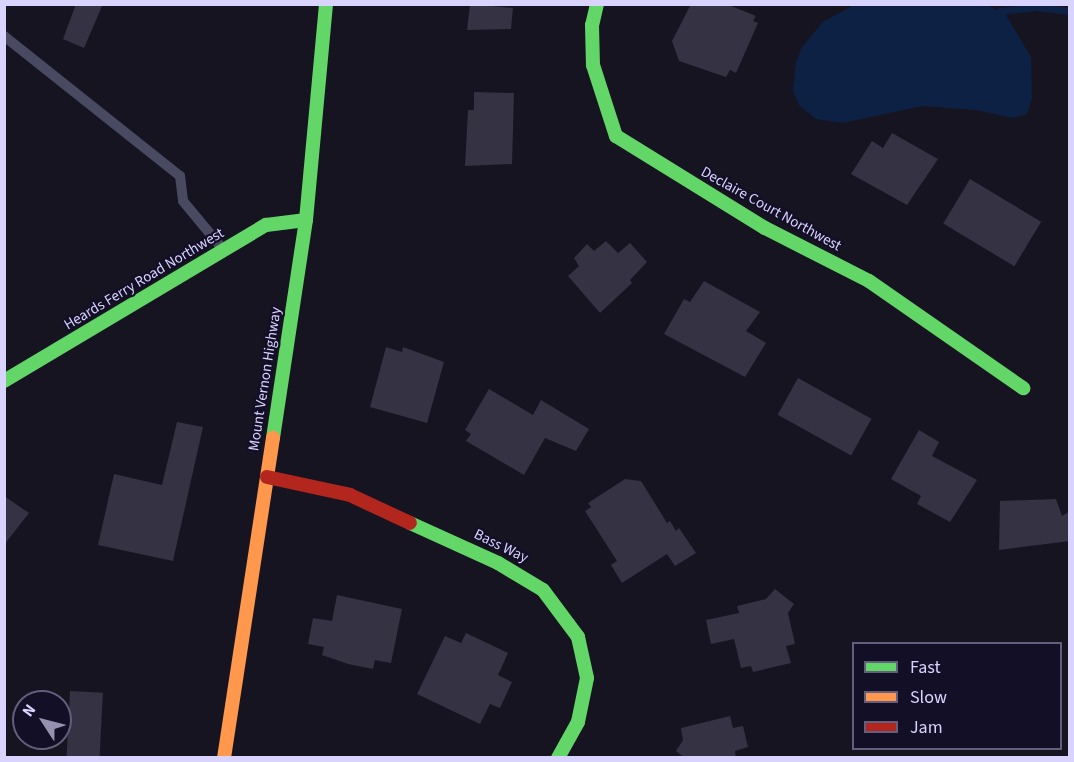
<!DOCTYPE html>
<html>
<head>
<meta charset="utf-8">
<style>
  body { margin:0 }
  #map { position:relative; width:1074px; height:762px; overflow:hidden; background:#161421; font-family:"Source Sans 3",sans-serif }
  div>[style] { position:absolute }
  .water>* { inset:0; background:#0d2144 }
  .stream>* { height:7px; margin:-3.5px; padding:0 3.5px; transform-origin:3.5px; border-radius:3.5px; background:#0d2144 }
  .building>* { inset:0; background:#343243; transform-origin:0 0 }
  .lane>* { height:10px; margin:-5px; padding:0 5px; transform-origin:5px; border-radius:5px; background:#4a4962 }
  .fast>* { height:14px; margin:-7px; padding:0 7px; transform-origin:7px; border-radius:7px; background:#63d668 }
  .slow>* { height:14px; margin:-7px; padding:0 7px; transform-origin:7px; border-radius:7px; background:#ff974d }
  .jam>* { height:14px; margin:-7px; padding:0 7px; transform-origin:7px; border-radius:7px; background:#b3261e }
  span { translate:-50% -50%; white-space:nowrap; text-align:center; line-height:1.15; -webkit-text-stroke:4.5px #130f26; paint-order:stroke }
  .street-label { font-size:15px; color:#d9d4ff }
  .frame { position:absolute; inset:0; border:6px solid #d9d4ff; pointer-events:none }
  .legend { position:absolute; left:852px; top:642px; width:210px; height:108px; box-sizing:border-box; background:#130f26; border:2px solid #625e7d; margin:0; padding:8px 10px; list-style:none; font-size:18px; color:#d9d4ff }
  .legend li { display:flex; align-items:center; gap:12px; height:30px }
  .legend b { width:30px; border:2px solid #625e7d }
  .north { position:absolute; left:12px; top:690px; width:60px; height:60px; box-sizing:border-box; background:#130f26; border:2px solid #625e7d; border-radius:50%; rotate:306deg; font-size:16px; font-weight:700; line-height:24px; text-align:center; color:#d9d4ff }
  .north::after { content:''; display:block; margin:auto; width:21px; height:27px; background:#9591b1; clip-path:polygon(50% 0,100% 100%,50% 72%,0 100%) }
</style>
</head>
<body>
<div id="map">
  <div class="water">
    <div style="clip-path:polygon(854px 5px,987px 5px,1006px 15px,1031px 57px,1032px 98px,1027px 114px,1012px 118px,976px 110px,922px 106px,843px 123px,816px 119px,799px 105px,793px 91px,796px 62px,802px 47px,823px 22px)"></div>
  </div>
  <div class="stream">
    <div style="left:999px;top:11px;width:38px;rotate:-6deg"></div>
    <div style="left:1037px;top:7px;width:33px;rotate:7deg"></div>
  </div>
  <div class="building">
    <div style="clip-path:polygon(76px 4px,103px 4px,84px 48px,63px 39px)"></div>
    <div style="clip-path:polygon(470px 4px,513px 8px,511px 29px,467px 30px)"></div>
    <div style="clip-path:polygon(691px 4px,726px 4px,756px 16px,753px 21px,758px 23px,736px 73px,730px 70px,726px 77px,679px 61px,672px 41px)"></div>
    <div style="clip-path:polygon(474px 92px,514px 93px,512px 164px,465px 166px,468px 110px,474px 110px)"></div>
    <div style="clip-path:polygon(892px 133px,938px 159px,907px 205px,851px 174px,872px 141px,883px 148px)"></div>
    <div style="left:970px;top:179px;width:83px;height:52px;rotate:31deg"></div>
    <div style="clip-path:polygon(606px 241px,618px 253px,630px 243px,647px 262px,630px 280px,632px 283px,600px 313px,568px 276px,579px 266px,574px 258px,587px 244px,594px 251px)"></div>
    <div style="clip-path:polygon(704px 281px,760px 312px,746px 331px,766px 343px,745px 377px,664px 334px,684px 299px,690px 302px)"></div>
    <div style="clip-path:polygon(386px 347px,402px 352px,403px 347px,444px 362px,427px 423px,370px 407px)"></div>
    <div style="left:798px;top:378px;width:84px;height:42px;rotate:29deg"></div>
    <div style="clip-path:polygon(489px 389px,533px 415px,541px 400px,589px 429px,576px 451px,545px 438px,524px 475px,466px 441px,471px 434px,465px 430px)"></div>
    <div style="clip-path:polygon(177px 422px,203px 427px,173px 561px,98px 545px,114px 474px,162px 485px)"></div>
    <div style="clip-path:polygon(919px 430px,939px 442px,932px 456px,977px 480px,950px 522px,917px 504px,921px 496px,891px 479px)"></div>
    <div style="clip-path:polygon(625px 479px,641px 481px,667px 523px,670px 521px,676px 531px,679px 528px,696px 553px,675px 566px,667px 554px,622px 583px,611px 565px,617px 561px,585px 511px,591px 507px,588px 503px)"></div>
    <div style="clip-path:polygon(4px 496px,29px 513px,4px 545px)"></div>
    <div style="clip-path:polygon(1056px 499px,1062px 516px,1070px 511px,1070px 541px,999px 550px,1000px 501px)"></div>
    <div style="clip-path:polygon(775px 589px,794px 604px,788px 613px,795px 644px,786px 646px,791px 663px,753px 672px,751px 666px,741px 668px,734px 639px,711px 644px,706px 620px,739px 613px,737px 606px,766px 599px)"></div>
    <div style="clip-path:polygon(337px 595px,402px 609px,391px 663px,375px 660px,373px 669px,348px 664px,322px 655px,324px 647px,308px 644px,313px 618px,332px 621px)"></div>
    <div style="clip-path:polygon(466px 633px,508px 653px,498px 675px,512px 682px,500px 708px,490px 704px,480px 724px,417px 694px,445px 636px,461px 643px)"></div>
    <div style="left:70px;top:691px;width:33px;height:67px;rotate:3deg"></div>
    <div style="clip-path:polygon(730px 716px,733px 728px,743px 726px,748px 747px,735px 751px,736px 758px,685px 758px,676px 751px,683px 740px,681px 728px)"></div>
  </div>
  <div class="lane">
    <div style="left:4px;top:36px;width:225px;rotate:38.5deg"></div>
    <div style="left:180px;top:176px;width:25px;rotate:83deg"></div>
    <div style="left:183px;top:201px;width:61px;rotate:50.3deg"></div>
  </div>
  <div class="fast">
    <div style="left:597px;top:4px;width:22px;rotate:103deg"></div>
    <div style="left:592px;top:25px;width:40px;rotate:88.6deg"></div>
    <div style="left:593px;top:65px;width:75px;rotate:72.1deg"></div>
    <div style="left:616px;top:136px;width:175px;rotate:31.7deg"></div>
    <div style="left:765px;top:228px;width:117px;rotate:27deg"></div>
    <div style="left:869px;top:281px;width:188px;rotate:34.8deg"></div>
    <div style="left:4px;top:381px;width:305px;rotate:-30.8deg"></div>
    <div style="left:266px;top:225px;width:40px;rotate:-7.1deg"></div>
    <div style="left:273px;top:438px;width:220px;rotate:-81.4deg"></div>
    <div style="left:306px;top:220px;width:217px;rotate:-84.7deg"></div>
    <div style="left:410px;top:523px;width:97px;rotate:24.4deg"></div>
    <div style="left:498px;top:563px;width:52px;rotate:31deg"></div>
    <div style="left:543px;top:590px;width:59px;rotate:53.3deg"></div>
    <div style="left:578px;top:637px;width:42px;rotate:77.6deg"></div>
    <div style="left:587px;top:678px;width:45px;rotate:101.6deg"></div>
    <div style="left:578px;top:722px;width:41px;rotate:119.1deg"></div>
  </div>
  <div class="slow">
    <div style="left:224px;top:758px;width:324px;rotate:-81.3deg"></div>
  </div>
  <div class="jam">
    <div style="left:267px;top:477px;width:85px;rotate:12.2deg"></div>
    <div style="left:350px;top:495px;width:66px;rotate:25deg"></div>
  </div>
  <div class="street-label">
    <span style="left:771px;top:209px;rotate:29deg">Declaire Court Northwest</span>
    <span style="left:144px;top:279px;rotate:-31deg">Heards Ferry Road Northwest</span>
    <span style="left:265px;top:379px;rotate:-81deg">Mount Vernon Highway</span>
    <span style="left:501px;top:546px;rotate:26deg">Bass Way</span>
  </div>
  <div class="frame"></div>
  <ul class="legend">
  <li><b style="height:8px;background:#63d668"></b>Fast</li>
  <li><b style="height:8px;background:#ff974d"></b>Slow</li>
  <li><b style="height:8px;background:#b3261e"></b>Jam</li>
  </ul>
  <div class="north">N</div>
</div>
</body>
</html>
